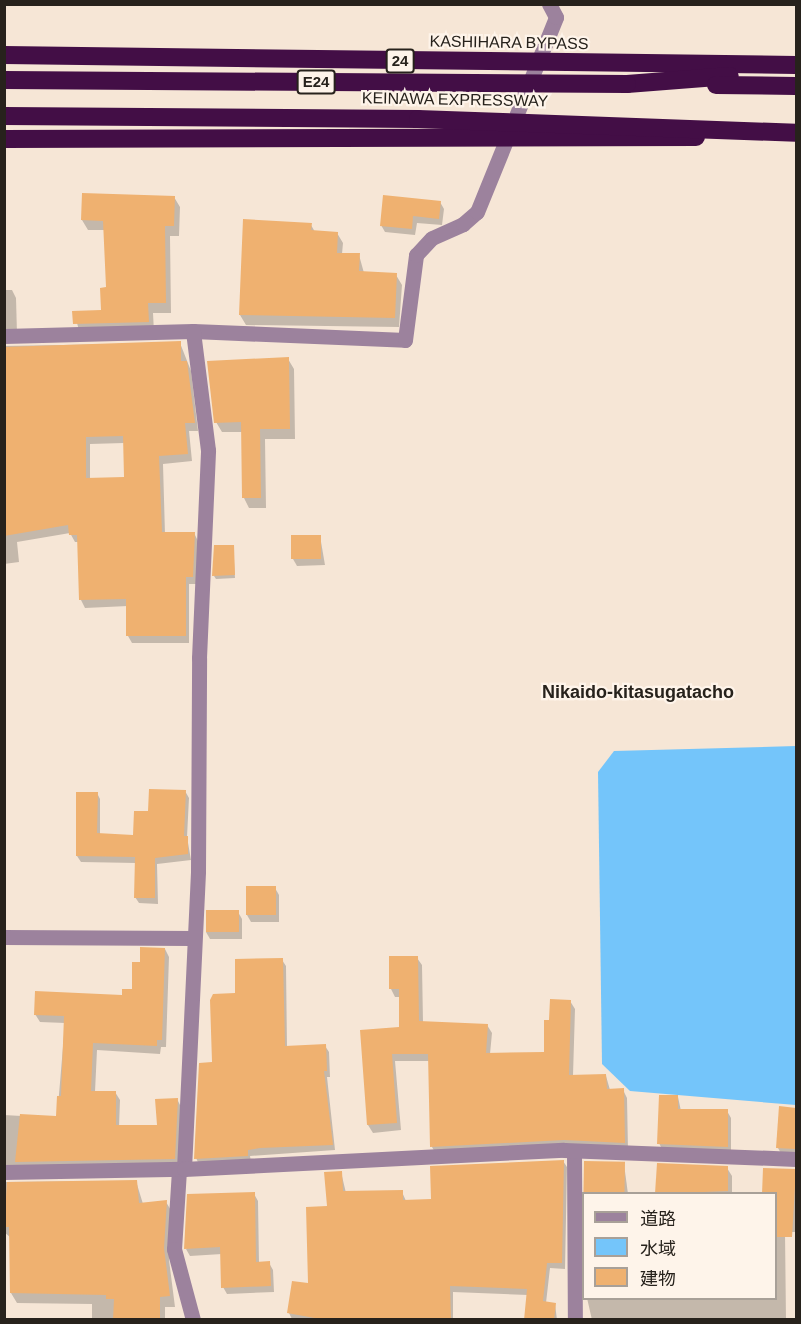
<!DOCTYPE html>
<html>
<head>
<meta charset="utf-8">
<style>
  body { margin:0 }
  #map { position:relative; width:801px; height:1324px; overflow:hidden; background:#f6e6d6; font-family:Helvetica,"Noto Sans JP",sans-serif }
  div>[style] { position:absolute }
  .water>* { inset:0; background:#74c5fa }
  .shadow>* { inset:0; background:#0003 }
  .building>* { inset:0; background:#efb170; transform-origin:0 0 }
  .minor>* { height:15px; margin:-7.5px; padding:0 7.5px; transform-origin:7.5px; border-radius:7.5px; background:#9c829d }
  .highway>* { height:18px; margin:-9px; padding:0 9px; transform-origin:9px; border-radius:9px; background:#430e46 }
  .highway-bridge>* { height:18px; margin:-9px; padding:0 9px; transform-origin:9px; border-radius:9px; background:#430e46 }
  span { translate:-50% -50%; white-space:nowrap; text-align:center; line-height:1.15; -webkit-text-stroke:4.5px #fef4ea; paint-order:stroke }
  .shield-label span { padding:2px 4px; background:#fef4ea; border:2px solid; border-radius:4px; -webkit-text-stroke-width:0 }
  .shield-label { font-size:15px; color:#27221c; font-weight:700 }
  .street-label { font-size:16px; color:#27221c }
  .neighbourhood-label { font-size:18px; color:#27221c; font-weight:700 }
  .frame { position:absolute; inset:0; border:6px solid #27221c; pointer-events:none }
  .legend { position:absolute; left:582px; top:1192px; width:195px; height:108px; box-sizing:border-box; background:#fef4ea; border:2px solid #a8a098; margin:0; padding:8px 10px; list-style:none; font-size:18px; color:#27221c }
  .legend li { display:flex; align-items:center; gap:12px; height:30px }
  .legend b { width:30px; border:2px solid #a8a098 }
</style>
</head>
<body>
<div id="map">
  <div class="water">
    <div style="clip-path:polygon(796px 746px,796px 1105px,630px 1091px,602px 1064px,598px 772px,614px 751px)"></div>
  </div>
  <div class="shadow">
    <div style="clip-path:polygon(174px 197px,180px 207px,179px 236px,170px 236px,171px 313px,153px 313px,154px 332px,80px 334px,74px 312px,103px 311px,107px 289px,105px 230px,88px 230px,82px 220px)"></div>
    <div style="clip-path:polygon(440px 202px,444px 209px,442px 225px,417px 223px,415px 235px,385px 232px,381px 225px)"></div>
    <div style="clip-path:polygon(311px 225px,315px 232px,337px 233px,343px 243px,342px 254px,359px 255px,364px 273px,396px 275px,402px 285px,399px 327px,246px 325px,240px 315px)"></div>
    <div style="clip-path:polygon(4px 290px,12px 290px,16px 298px,17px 334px,4px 337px)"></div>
    <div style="clip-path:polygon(evenodd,180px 343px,191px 371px,198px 431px,189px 431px,192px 461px,163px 464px,165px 534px,194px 533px,198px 541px,196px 584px,189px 584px,189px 643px,132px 643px,128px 636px,128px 606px,85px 608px,81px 600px,79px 542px,75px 542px,70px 533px,17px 542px,19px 562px,4px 564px,4px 346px,180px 343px,124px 443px,125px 479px,90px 479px,90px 444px,124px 443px)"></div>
    <div style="clip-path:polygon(288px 359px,294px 369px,295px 439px,265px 439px,266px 508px,249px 508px,244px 498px,243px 432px,222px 432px,216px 422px)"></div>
    <div style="clip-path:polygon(320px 536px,325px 565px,297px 566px,293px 559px)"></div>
    <div style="clip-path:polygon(233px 547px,235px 578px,216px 579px,214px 576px)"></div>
    <div style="clip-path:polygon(185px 791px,189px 798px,187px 837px,191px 860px,157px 864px,158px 904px,139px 903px,135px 897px,136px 863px,81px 862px,77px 856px,97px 793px,100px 799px,100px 835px,135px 836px,149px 813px)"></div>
    <div style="clip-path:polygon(275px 888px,279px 895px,279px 922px,251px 922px,247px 915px)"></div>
    <div style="clip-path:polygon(238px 912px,242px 919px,242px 939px,210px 939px,206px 932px)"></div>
    <div style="clip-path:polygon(165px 949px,169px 957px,166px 1047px,161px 1047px,160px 1054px,97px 1050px,95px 1092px,115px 1092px,120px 1100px,119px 1127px,158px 1126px,177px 1099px,181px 1107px,178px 1167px,4px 1168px,4px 1115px,57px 1118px,65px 1023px,40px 1022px,35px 1014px,123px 997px,133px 990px,142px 963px)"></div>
    <div style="clip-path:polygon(417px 958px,422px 965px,423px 1022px,487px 1025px,492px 1033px,490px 1054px,546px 1054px,551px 1022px,570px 1001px,575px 1009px,573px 1076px,606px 1076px,610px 1090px,623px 1090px,627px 1098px,628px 1150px,436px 1154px,432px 1147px,430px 1061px,395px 1061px,401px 1130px,373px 1133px,368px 1125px,361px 1031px,400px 1028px,400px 997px,395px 997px,391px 989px)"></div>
    <div style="clip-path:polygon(282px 960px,286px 966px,287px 1047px,325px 1046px,329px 1052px,330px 1077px,327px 1077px,335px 1150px,250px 1156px,251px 1162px,199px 1164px,196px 1158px,213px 1063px,237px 995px)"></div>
    <div style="clip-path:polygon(678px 1097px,681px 1111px,727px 1111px,731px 1118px,731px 1153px,663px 1151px,659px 1143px)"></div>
    <div style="clip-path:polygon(781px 1108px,796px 1109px,796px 1156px,782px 1155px,778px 1148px)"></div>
    <div style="clip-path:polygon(563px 1161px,567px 1167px,565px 1269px,550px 1268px,546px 1303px,555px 1304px,557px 1320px,525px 1320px,528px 1295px,453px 1292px,453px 1320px,292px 1319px,289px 1313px,309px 1285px,341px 1172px,346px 1193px,402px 1192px,406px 1201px,432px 1200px)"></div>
    <div style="clip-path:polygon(624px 1164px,628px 1194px,585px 1194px)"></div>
    <div style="clip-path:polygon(727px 1168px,732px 1176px,732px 1194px,657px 1194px)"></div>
    <div style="clip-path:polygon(764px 1169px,796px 1169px,796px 1232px,785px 1232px,786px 1320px,592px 1320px,587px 1298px,776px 1298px,776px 1194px)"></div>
    <div style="clip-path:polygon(136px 1181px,143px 1204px,166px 1202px,172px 1212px,169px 1260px,175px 1307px,165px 1307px,165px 1320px,92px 1320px,92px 1304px,17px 1303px,11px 1293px,10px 1237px,4px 1232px,4px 1182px)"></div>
    <div style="clip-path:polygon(254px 1194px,258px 1201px,259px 1263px,269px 1263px,273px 1270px,274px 1292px,227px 1294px,223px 1287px,222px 1254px,190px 1256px,186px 1249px)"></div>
  </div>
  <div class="building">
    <div style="clip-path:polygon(82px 193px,175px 196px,174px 226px,165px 226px,166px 303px,148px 303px,149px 322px,73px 324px,72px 311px,101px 310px,100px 288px,106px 287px,103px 221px,81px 220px)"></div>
    <div style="clip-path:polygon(383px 195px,441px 201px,439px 219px,413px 216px,412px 229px,380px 226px)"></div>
    <div style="clip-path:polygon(243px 219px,312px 223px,311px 230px,338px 232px,337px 253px,360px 253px,359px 271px,397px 273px,395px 318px,239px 315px)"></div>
    <div style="clip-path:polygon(evenodd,181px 341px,181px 361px,187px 361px,195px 423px,185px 423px,188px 454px,159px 456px,162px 532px,195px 532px,193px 577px,186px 577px,186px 636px,126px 636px,126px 599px,79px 600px,77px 535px,69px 535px,68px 525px,4px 536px,4px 347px,181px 341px,123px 436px,124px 477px,86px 478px,86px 437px,123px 436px)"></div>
    <div style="clip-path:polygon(289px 357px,290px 429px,260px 429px,261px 498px,242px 498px,241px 422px,214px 423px,207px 361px)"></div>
    <div style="left:291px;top:535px;width:30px;height:24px"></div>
    <div style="clip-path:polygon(214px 545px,234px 545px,235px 575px,212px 576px)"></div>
    <div style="clip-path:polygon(149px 789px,186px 790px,184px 836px,188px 836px,188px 854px,155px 858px,155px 898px,134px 898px,135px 857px,76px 856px,76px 792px,98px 792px,97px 833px,133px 835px,134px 811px,148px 811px)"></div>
    <div style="left:246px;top:886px;width:30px;height:29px"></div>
    <div style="left:206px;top:910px;width:33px;height:22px"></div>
    <div style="clip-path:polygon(140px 947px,165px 948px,162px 1040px,157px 1040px,157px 1046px,93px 1043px,91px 1091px,116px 1091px,116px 1125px,157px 1125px,155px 1099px,178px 1098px,175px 1159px,15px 1162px,20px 1114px,56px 1116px,57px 1096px,61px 1096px,64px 1016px,34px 1015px,35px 991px,122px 995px,122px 989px,132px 989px,132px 962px,140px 962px)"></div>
    <div style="clip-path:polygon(389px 956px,418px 956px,419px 1021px,488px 1024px,486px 1053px,544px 1052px,544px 1020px,549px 1020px,550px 999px,571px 1000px,569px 1075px,606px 1074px,607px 1089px,624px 1088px,625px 1143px,564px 1140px,430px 1147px,428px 1054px,392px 1054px,397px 1123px,367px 1125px,360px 1030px,399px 1027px,399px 989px,389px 989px)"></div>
    <div style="clip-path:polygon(283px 958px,285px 1046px,326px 1044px,327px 1071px,324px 1071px,333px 1145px,260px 1148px,248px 1150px,248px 1156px,194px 1159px,199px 1063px,212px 1062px,210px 1000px,213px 994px,235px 993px,235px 959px)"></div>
    <div style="clip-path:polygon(659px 1095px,678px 1095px,678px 1109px,728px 1109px,728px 1147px,657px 1144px)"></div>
    <div style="clip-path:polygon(779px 1106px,796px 1108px,796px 1149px,776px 1148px)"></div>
    <div style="clip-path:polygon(564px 1160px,562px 1263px,547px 1263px,543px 1301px,556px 1303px,554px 1320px,524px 1320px,527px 1289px,450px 1286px,451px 1320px,326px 1320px,287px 1313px,292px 1281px,308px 1283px,306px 1207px,327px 1206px,324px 1172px,342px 1171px,343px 1191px,403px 1190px,403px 1200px,431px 1199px,430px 1166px)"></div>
    <div style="left:584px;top:1161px;width:41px;height:33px;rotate:1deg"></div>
    <div style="clip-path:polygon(657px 1163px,728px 1166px,728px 1191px,655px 1194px)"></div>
    <div style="clip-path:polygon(763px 1168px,796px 1169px,792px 1237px,776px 1237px,776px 1194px,762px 1194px)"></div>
    <div style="clip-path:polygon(137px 1180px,139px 1203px,167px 1200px,164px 1248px,170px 1296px,160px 1297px,160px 1320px,113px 1320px,114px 1299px,106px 1299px,106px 1295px,10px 1293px,9px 1227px,4px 1227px,7px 1182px)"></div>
    <div style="clip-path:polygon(255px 1192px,256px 1262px,270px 1261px,271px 1286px,221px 1288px,220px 1247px,184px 1249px,187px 1194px)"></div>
  </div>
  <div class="minor">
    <div style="left:4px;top:336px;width:189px;rotate:-1.5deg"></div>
    <div style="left:193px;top:331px;width:212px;rotate:2.4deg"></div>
    <div style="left:405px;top:340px;width:86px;rotate:-82.6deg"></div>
    <div style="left:416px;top:255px;width:23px;rotate:-47deg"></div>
    <div style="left:432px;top:238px;width:34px;rotate:-24deg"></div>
    <div style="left:463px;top:224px;width:18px;rotate:-41deg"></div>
    <div style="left:477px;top:212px;width:210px;rotate:-67.9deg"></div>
    <div style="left:556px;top:17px;width:15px;rotate:-118deg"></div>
    <div style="left:4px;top:937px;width:188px;rotate:0.3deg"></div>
    <div style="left:574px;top:1151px;width:169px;rotate:89.7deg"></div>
    <div style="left:184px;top:1169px;width:298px;rotate:-87.3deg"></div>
    <div style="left:198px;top:871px;width:213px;rotate:-89.7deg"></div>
    <div style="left:199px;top:658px;width:208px;rotate:-87.5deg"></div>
    <div style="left:208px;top:450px;width:120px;rotate:-97.2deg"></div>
    <div style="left:179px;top:1170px;width:79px;rotate:93.6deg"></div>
    <div style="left:174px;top:1249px;width:73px;rotate:75deg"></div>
    <div style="left:4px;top:1172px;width:180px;rotate:-1deg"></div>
    <div style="left:184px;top:1169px;width:380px;rotate:-2.9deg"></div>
    <div style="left:564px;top:1150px;width:232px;rotate:2.2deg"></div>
  </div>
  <div class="highway">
    <div style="left:4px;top:55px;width:792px;rotate:0.72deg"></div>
    <div style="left:627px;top:84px;width:103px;rotate:-4.4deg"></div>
    <div style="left:716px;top:85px;width:80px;rotate:0.7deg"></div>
    <div style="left:4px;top:116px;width:414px;rotate:0.4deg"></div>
    <div style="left:4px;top:139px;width:692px;rotate:-0.17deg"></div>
  </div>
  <div class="highway-bridge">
    <div style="left:4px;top:80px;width:623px;rotate:0.37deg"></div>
    <div style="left:418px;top:119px;width:378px;rotate:2.1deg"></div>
  </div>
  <div class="shield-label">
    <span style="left:400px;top:61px">24</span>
    <span style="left:316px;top:82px">E24</span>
  </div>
  <div class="street-label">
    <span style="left:509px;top:43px;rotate:1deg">KASHIHARA BYPASS</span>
    <span style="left:455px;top:100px;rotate:1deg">KEINAWA EXPRESSWAY</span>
  </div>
  <div class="neighbourhood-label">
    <span style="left:638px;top:692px">Nikaido-kitasugatacho</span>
  </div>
  <div class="frame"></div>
  <ul class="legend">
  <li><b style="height:8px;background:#9c829d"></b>道路</li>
  <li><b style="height:16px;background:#74c5fa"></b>水域</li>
  <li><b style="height:16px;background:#efb170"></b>建物</li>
  </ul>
</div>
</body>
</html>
